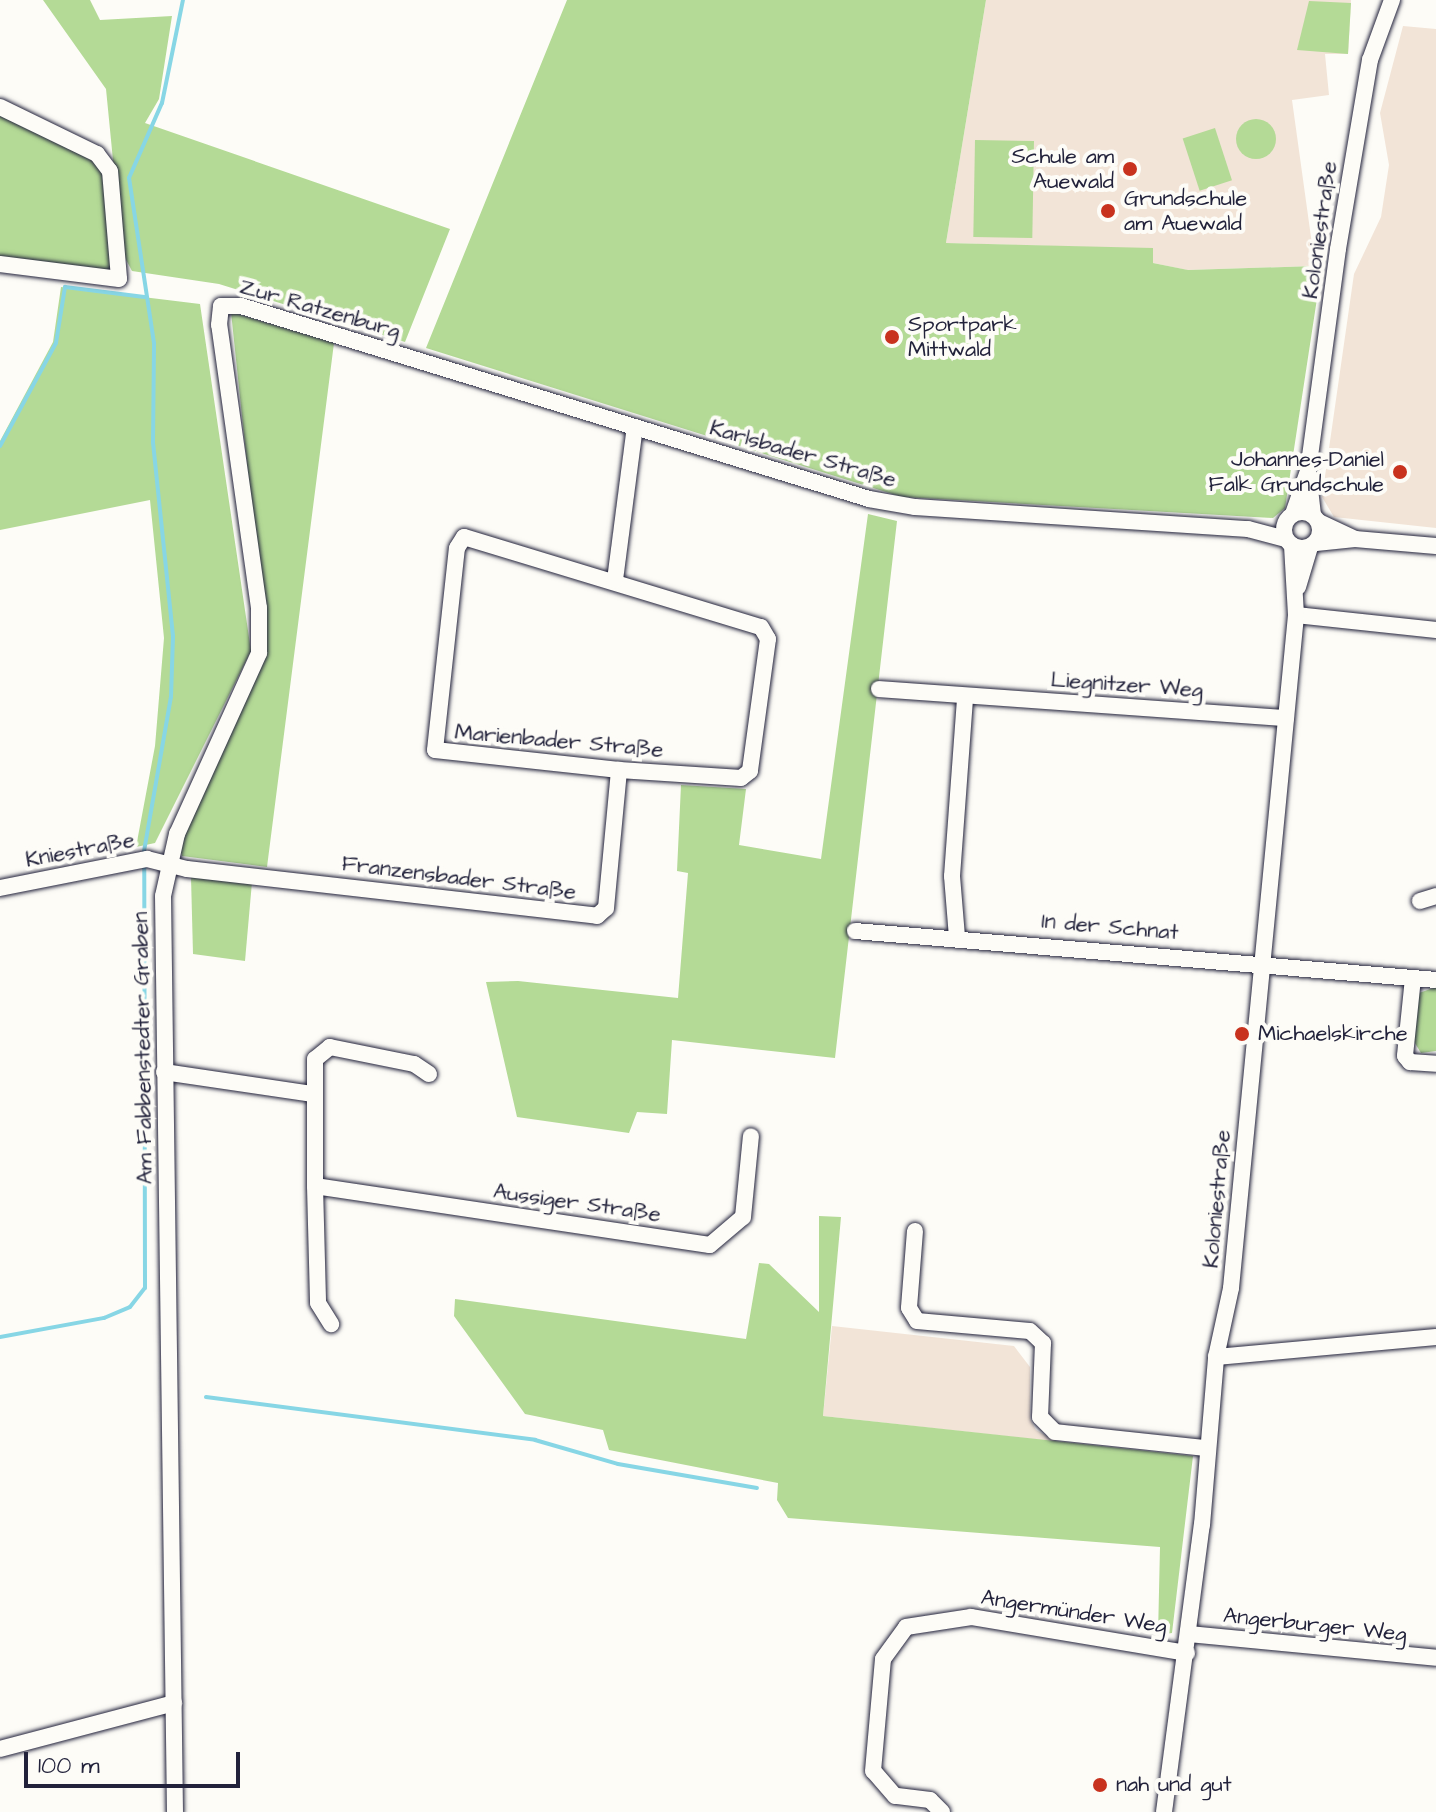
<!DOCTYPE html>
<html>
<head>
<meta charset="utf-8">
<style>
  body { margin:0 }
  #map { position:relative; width:1436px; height:1812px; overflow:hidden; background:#fdfcf7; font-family:"Architects Daughter",sans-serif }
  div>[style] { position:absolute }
  .built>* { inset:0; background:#f2e4d7 }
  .green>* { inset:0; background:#b4da96; transform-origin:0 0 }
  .round { border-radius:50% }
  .stream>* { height:4px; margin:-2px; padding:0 2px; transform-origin:2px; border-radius:2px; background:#87d6e5 }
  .roads { filter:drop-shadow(0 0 2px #22223b) drop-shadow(0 0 2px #22223b) }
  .minor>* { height:16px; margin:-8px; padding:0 8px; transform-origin:8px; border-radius:8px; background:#fdfcf7 }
  .minor>.ring { margin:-8px; padding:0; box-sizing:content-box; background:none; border:16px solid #fdfcf7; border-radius:50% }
  .dots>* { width:22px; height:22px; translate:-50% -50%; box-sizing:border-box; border:4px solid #fdfcf7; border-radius:50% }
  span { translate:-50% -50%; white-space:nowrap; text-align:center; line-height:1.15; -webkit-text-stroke:8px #fdfcf7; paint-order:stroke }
  .poi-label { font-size:22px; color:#22223b }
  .right { translate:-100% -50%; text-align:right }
  .left { translate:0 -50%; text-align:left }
  .street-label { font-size:22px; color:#22223b }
  .scale { position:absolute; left:24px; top:1752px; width:216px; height:36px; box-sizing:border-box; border:4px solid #22223b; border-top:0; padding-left:10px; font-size:24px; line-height:28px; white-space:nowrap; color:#22223b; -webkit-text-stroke:6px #fdfcf7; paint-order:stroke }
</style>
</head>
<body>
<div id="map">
  <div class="built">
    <div style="clip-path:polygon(986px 0,1351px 0,1348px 54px,1325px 54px,1329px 95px,1292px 100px,1315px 266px,1187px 270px,1153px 263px,1153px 249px,946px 243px)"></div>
    <div style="clip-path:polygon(1403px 26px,1436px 29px,1436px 528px,1334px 517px,1322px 497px,1354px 274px,1381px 217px,1389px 165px,1380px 113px)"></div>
    <div style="clip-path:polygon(832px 1326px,1014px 1346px,1030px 1367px,1030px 1419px,1036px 1430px,1058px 1442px,823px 1416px)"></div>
  </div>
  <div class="green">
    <div style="clip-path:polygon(43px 0,90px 0,100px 20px,172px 16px,159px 99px,145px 123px,450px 229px,405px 342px,219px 284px,132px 271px,122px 252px,106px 89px)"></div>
    <div style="clip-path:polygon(567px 0,986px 0,946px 243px,1153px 248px,1153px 263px,1188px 270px,1315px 266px,1318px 292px,1285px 508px,1273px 518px,902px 497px,426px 348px)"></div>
    <div style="clip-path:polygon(1309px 1px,1351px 3px,1348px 54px,1297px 50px)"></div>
    <div style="clip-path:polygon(0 113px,93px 157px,104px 174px,113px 271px,0 257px)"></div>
    <div class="round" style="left:1236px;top:119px;width:40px;height:40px"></div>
    <div style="left:1215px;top:128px;width:55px;height:34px;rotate:72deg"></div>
    <div style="left:975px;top:140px;width:59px;height:97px;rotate:1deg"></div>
    <div style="clip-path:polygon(61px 287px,200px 304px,251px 651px,155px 843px,136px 847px,155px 746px,164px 638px,150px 500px,0 530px,0 441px,53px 342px)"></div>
    <div style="clip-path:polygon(231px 312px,334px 343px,267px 867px,182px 856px,179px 845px,267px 653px)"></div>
    <div style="clip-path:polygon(868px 514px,897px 521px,835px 1058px,672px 1040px,667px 1114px,637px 1112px,629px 1133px,517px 1117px,486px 982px,518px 981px,678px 998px,688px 873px,677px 871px,681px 785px,746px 789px,739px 845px,821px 859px)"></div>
    <div style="clip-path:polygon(191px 877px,252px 882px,245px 961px,193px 954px)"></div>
    <div style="clip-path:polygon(1436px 987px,1436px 1051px,1421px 1053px,1413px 1040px,1419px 993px)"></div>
    <div style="clip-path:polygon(819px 1216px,841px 1217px,823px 1416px,1193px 1456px,1172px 1633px,1158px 1635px,1160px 1547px,788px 1518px,777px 1500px,778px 1483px,609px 1450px,603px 1430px,525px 1414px,454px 1316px,455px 1299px,746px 1339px,759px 1263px,769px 1264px,819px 1312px)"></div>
  </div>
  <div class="stream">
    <div style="left:0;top:446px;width:117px;rotate:-61.5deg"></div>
    <div style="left:56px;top:343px;width:57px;rotate:-80.9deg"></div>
    <div style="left:65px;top:287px;width:80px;rotate:7.2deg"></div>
    <div style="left:143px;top:857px;width:162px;rotate:-80.1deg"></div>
    <div style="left:171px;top:697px;width:61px;rotate:-88.1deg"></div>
    <div style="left:173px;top:636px;width:194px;rotate:-95.9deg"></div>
    <div style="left:153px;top:443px;width:100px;rotate:-89.4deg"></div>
    <div style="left:154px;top:343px;width:167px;rotate:-98.6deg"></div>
    <div style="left:129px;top:178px;width:82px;rotate:-66.3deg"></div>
    <div style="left:162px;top:103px;width:105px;rotate:-78.5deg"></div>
    <div style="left:0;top:1337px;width:106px;rotate:-10.4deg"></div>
    <div style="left:104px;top:1318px;width:28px;rotate:-23deg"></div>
    <div style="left:130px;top:1307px;width:24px;rotate:-52deg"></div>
    <div style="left:145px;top:1288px;width:423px;rotate:-90.1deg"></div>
    <div style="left:206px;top:1397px;width:332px;rotate:7.4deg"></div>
    <div style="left:535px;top:1440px;width:86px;rotate:16.1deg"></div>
    <div style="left:618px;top:1464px;width:141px;rotate:9.8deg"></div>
  </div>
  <div class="roads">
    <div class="minor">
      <div style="left:0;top:107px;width:108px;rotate:25.9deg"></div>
      <div style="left:97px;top:154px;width:21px;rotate:53deg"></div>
      <div style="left:110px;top:171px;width:108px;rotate:85.2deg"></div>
      <div style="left:119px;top:279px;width:120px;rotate:-172.8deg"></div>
      <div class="ring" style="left:1284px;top:512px;width:20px;height:20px"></div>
      <div style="left:1293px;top:514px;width:46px;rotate:-70.8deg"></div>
      <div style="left:1313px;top:515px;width:44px;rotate:-96.5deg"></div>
      <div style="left:1308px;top:471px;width:224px;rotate:-82.3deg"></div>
      <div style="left:1338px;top:249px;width:192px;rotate:-80.4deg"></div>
      <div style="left:1370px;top:60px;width:64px;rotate:-69.9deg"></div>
      <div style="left:1319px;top:522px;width:40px;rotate:25deg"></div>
      <div style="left:464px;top:537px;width:310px;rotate:16.9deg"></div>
      <div style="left:761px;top:627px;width:14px;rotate:60deg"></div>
      <div style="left:768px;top:639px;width:133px;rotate:97.8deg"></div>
      <div style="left:750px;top:771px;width:11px;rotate:142deg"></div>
      <div style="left:741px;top:778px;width:122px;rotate:-176.2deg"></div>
      <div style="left:619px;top:770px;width:185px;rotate:-173.8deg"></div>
      <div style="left:435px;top:750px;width:203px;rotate:-83.8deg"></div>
      <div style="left:457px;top:548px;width:13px;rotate:-58deg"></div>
      <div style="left:1316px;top:543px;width:39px;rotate:-6deg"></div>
      <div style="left:1355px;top:539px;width:81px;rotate:4.9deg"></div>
      <div style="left:615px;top:580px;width:154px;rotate:-82.6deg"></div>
      <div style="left:1298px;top:587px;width:42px;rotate:-73.3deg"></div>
      <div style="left:1296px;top:615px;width:141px;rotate:6.1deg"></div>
      <div style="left:879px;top:689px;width:408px;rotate:4.1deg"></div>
      <div style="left:0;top:888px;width:150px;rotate:-11.2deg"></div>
      <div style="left:147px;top:859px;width:41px;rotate:14deg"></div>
      <div style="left:187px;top:869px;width:413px;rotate:6.5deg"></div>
      <div style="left:597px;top:916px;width:12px;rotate:-42deg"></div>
      <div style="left:606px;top:908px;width:139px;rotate:-84.6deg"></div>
      <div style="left:1420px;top:901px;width:17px;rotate:-17deg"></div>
      <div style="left:855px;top:931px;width:583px;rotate:4.82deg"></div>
      <div style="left:957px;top:937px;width:61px;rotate:-94.7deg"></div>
      <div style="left:952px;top:876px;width:179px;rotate:-85.8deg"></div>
      <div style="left:1413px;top:978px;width:78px;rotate:95.9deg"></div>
      <div style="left:1405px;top:1056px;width:8px;rotate:50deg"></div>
      <div style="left:1410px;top:1062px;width:26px;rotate:4deg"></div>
      <div style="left:164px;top:1072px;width:151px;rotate:8.4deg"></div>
      <div style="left:429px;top:1074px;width:18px;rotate:-146deg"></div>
      <div style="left:414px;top:1064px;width:86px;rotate:-168.6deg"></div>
      <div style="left:330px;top:1047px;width:19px;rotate:141deg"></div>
      <div style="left:315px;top:1059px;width:127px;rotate:90deg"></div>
      <div style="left:315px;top:1186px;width:399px;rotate:8.5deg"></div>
      <div style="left:710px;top:1245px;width:43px;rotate:-40.3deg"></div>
      <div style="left:743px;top:1217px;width:81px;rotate:-84.4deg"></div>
      <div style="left:315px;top:1186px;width:117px;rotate:88.5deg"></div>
      <div style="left:318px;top:1303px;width:25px;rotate:58deg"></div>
      <div style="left:915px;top:1231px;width:77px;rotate:94.5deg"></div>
      <div style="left:909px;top:1308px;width:15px;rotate:58deg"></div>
      <div style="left:917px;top:1321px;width:113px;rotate:5.1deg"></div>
      <div style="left:1030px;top:1331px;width:18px;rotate:43deg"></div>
      <div style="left:1043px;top:1343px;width:74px;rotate:92.3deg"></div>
      <div style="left:1040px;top:1417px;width:21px;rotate:45deg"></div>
      <div style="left:1055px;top:1432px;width:151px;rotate:6.1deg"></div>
      <div style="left:1216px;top:1357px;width:221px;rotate:-5.2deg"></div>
      <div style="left:1189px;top:1634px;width:248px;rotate:5.5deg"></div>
      <div style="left:0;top:1749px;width:180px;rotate:-14.8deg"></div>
      <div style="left:175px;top:1812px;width:916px;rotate:-90.75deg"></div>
      <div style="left:163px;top:896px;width:64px;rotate:-77.3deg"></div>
      <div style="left:177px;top:834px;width:199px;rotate:-65.6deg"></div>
      <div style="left:259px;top:653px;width:45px;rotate:-90deg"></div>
      <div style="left:259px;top:608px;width:286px;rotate:-98deg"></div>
      <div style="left:219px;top:325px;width:19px;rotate:-84deg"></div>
      <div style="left:221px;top:306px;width:20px"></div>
      <div style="left:241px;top:306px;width:657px;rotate:17.08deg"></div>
      <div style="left:869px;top:499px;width:47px;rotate:9.9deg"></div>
      <div style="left:915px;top:507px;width:334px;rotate:3.8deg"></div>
      <div style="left:1248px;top:529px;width:39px;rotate:15deg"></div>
      <div style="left:942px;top:1812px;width:17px;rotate:-135deg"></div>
      <div style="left:930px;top:1800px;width:35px;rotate:-173deg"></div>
      <div style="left:895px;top:1796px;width:33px;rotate:-131deg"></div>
      <div style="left:873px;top:1771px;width:112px;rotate:-84.9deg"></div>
      <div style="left:883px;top:1659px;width:39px;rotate:-54deg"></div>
      <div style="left:906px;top:1627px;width:66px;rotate:-8.7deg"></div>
      <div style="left:971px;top:1617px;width:219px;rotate:9.5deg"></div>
      <div style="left:1164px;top:1812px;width:290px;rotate:-82.5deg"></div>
      <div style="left:1202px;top:1525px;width:169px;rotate:-85.2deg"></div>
      <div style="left:1216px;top:1357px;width:71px;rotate:-77.7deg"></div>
      <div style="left:1231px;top:1288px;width:676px;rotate:-84.48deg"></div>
      <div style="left:1296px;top:615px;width:70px;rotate:-93.3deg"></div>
    </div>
  </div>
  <div class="dots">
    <div style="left:1130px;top:169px;background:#c8321e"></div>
    <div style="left:1108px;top:211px;background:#c8321e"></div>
    <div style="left:892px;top:337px;background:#c8321e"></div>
    <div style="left:1400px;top:472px;background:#c8321e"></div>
    <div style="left:1242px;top:1034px;background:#c8321e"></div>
    <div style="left:1100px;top:1785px;background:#c8321e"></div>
  </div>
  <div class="poi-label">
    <span class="right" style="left:1114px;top:169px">Schule am<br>Auewald</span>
    <span class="left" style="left:1124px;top:211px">Grundschule<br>am Auewald</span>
    <span class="left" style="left:908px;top:337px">Sportpark<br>Mittwald</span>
    <span class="right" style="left:1384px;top:472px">Johannes-Daniel<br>Falk Grundschule</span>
    <span class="left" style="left:1258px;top:1034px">Michaelskirche</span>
    <span class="left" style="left:1116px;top:1785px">nah und gut</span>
  </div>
  <div class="street-label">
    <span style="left:1320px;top:230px;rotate:-82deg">Koloniestraße</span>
    <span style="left:320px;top:309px;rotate:16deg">Zur Ratzenburg</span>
    <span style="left:803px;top:454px;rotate:16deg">Karlsbader Straße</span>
    <span style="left:1127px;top:685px;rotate:4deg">Liegnitzer Weg</span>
    <span style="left:559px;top:741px;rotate:5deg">Marienbader Straße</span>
    <span style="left:80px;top:850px;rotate:-11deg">Kniestraße</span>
    <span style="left:459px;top:878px;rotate:7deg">Franzensbader Straße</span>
    <span style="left:1110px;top:927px;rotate:5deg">In der Schnat</span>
    <span style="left:143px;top:1048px;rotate:-91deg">Am Fabbenstedter Graben</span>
    <span style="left:1217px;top:1199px;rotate:-85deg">Koloniestraße</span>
    <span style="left:577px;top:1203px;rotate:8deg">Aussiger Straße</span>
    <span style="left:1074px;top:1612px;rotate:9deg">Angermünder Weg</span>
    <span style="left:1315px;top:1625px;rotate:6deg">Angerburger Weg</span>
  </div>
  <div class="scale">100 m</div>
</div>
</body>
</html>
